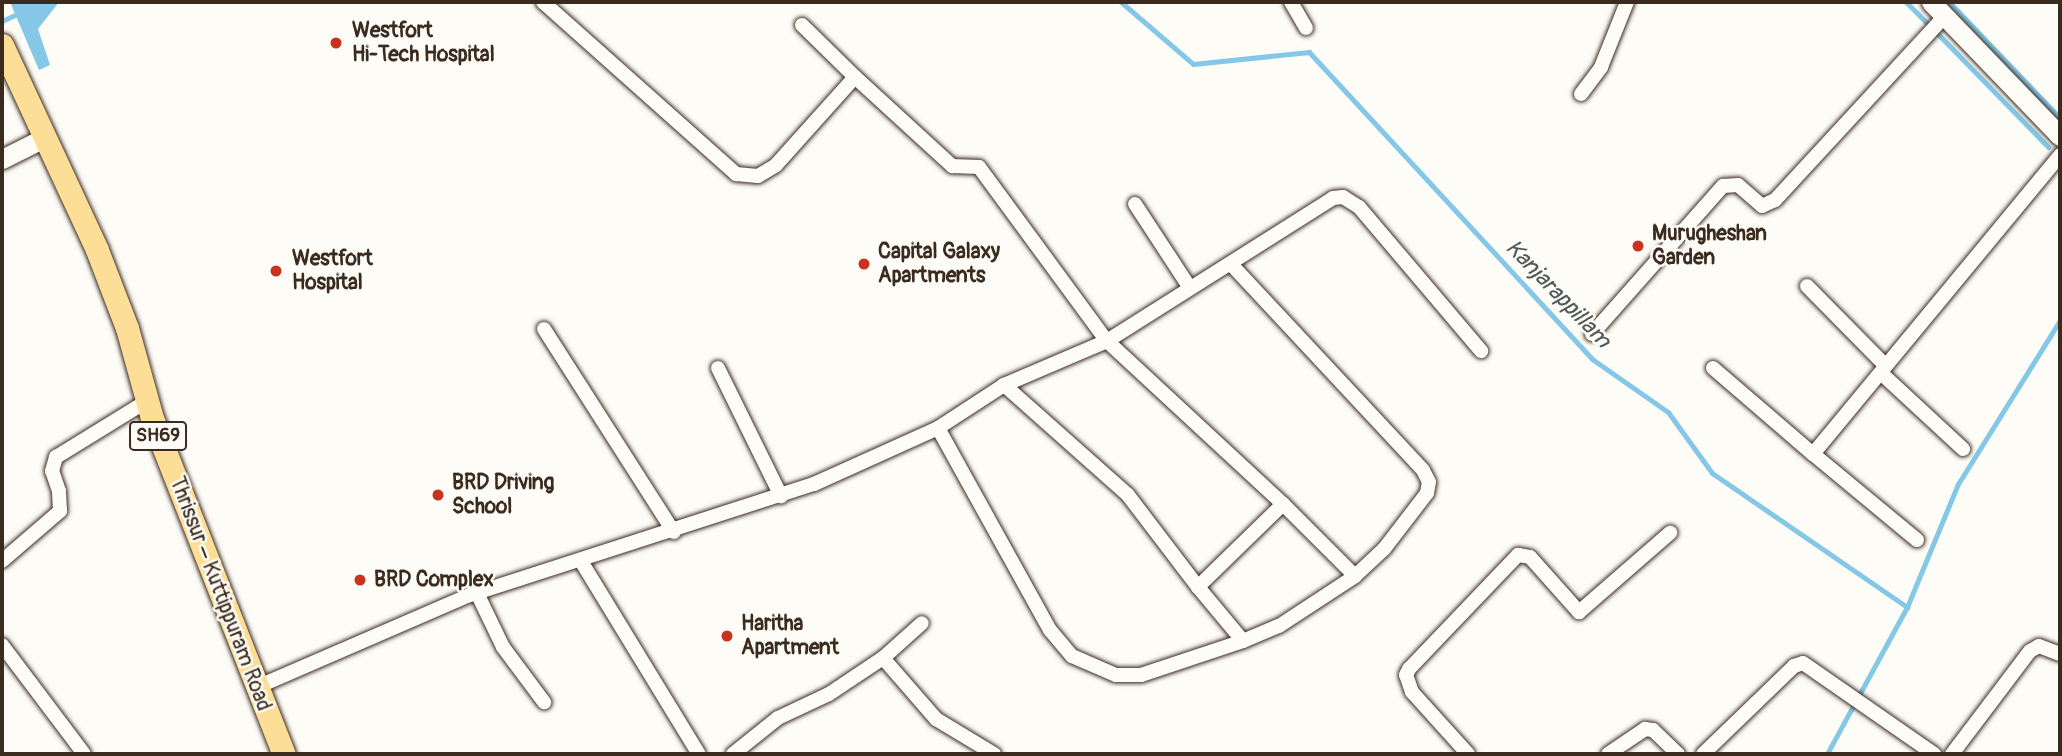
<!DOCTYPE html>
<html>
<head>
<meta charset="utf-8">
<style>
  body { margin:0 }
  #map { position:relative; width:2062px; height:756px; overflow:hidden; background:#fdfcf7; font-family:Pangolin,sans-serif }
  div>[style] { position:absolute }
  .water>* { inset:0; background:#85c7e6 }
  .stream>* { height:5px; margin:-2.5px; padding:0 2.5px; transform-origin:2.5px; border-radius:2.5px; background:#85c7e6 }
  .roads { filter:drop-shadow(0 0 2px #3b2a1e) drop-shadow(0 0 2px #3b2a1e) }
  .street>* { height:14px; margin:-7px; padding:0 7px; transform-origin:7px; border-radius:7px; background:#fdfcf7 }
  .secondary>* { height:19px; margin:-9.5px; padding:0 9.5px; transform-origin:9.5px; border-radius:9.5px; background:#fdfcf7 }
  .primary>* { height:23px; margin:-11.5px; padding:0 11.5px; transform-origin:11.5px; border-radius:11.5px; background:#fdde96 }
  .dots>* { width:19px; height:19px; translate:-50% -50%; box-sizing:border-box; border:4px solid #fdfcf7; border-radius:50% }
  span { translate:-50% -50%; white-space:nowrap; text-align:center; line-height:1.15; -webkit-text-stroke:5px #fdfcf7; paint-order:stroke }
  .shield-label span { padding:2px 5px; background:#fdfcf7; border:2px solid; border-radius:5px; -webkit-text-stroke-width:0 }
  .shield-label { font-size:19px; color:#3b2a1e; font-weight:700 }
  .poi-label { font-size:21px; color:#3b2a1e; font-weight:700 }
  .left { translate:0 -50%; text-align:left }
  .street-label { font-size:21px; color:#3b2a1e }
  .water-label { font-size:23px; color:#51595a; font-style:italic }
  .frame { position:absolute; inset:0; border:4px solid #3b2a1e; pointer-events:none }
</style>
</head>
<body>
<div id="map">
  <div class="water">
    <div style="clip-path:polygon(10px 2px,59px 2px,38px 29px,50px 65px,39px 70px)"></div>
  </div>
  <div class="stream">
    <div style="left:1121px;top:2px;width:95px;rotate:40.7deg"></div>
    <div style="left:1193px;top:64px;width:117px;rotate:-5.9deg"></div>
    <div style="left:1309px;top:52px;width:418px;rotate:47.3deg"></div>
    <div style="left:1592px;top:359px;width:93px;rotate:34.9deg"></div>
    <div style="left:1668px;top:412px;width:75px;rotate:54.2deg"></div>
    <div style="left:1712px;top:473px;width:237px;rotate:34.5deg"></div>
    <div style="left:1907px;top:607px;width:167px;rotate:118.6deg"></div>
    <div style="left:1906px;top:2px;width:37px;rotate:45deg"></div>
    <div style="left:1949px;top:2px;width:161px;rotate:46.3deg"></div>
    <div style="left:2px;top:21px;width:19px;rotate:-25deg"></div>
    <div style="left:1933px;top:29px;width:165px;rotate:45.7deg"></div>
    <div style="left:1907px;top:607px;width:133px;rotate:-67.5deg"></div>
    <div style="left:1958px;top:484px;width:193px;rotate:-58.1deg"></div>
  </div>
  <div class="roads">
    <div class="street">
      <div style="left:543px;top:2px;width:259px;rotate:41.7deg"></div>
      <div style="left:736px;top:174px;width:22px;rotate:5deg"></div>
      <div style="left:758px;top:176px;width:21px;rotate:-31deg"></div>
      <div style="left:776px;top:165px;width:118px;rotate:-48.1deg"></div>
      <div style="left:855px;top:77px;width:132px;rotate:42.5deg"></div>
      <div style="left:952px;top:166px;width:27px;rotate:2deg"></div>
      <div style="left:979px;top:167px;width:216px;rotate:53.7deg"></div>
      <div style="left:1107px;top:341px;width:267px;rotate:-32.3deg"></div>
      <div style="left:1333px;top:198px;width:10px;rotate:-6deg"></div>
      <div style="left:1343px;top:197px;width:19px;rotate:32deg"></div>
      <div style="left:1359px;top:207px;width:189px;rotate:49.7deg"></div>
      <div style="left:1291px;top:2px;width:30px;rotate:60deg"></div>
      <div style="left:802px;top:25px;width:74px;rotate:44.5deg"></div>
      <div style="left:1581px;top:94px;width:34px;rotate:-53deg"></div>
      <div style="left:1601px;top:67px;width:70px;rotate:-68.2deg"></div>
      <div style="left:1135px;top:204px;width:100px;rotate:56.8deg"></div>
      <div style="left:1807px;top:286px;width:112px;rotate:45.4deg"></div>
      <div style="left:544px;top:329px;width:241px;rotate:57.4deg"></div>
      <div style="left:1592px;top:334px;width:198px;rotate:-48.5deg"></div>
      <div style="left:1723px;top:186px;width:15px;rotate:-4deg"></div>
      <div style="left:1738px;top:185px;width:32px;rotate:41deg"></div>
      <div style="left:1762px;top:206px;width:14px;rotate:-25deg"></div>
      <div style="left:1775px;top:200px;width:251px;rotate:-47.3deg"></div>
      <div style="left:718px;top:368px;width:143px;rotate:63.8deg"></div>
      <div style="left:1713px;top:368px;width:132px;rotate:40.7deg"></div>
      <div style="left:1881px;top:373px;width:112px;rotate:42.8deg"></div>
      <div style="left:938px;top:428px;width:231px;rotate:61deg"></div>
      <div style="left:1050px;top:630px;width:34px;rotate:50deg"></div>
      <div style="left:1072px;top:656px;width:48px;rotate:23.4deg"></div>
      <div style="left:1116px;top:675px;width:25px"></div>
      <div style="left:1141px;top:675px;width:108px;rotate:-18.4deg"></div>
      <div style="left:1283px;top:504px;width:102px;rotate:45deg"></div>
      <div style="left:1917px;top:540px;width:135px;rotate:-140.4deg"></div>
      <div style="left:1813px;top:454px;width:388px;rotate:-50.4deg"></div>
      <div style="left:2px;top:561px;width:77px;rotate:-40.8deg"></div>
      <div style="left:60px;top:511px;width:20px;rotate:-93deg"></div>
      <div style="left:59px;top:491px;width:21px;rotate:-109deg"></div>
      <div style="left:52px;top:471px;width:15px;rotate:-74deg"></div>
      <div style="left:56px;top:457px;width:107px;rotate:-31.6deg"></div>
      <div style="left:581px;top:561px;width:226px;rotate:58.6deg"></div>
      <div style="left:1198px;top:587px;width:70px;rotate:50.2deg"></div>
      <div style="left:1243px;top:641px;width:39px;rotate:-23deg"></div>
      <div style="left:1279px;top:626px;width:91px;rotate:-33.3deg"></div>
      <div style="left:1355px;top:576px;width:40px;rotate:-43deg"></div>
      <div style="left:1384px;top:549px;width:71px;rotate:-52.5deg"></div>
      <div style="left:1427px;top:493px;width:11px;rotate:-80deg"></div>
      <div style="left:1429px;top:482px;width:13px;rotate:-117deg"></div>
      <div style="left:1423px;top:470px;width:280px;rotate:-133deg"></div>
      <div style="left:477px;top:593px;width:60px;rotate:64.3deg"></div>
      <div style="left:503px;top:647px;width:69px;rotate:53.3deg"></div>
      <div style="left:2px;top:645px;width:136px;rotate:53deg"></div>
      <div style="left:883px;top:658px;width:52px;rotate:-41.9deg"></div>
      <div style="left:257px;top:687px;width:232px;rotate:-23.4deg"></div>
      <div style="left:470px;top:595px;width:361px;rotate:-17.9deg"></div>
      <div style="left:814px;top:484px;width:136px;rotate:-24.3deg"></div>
      <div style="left:938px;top:428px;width:79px;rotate:-33.1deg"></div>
      <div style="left:1004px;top:385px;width:112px;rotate:-23.1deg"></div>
      <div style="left:1107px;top:341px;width:240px;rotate:42.8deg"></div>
      <div style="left:1283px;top:504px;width:119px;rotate:135.7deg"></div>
      <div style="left:1198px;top:587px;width:116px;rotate:-127.3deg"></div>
      <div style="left:1128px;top:495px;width:166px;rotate:-138.4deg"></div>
      <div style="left:733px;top:754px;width:58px;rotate:-38.7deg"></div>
      <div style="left:778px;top:718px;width:56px;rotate:-25.2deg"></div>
      <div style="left:829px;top:694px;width:65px;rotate:-33.7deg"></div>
      <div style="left:883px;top:658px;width:81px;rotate:49deg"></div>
      <div style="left:936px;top:719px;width:68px;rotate:31.1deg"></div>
      <div style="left:1468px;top:754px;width:84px;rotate:-132.1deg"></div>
      <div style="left:1412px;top:692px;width:18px;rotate:-109deg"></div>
      <div style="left:1406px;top:675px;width:7px;rotate:-63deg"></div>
      <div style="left:1409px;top:669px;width:158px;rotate:-46.3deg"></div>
      <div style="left:1518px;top:555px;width:12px;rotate:9deg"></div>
      <div style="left:1530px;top:557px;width:74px;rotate:48.3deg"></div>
      <div style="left:1579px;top:612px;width:121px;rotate:-41deg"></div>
      <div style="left:1608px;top:754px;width:45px;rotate:-34deg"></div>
      <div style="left:1645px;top:729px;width:8px;rotate:7deg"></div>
      <div style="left:1653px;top:730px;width:35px;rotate:44deg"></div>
      <div style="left:1703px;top:754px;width:127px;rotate:-44deg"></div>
      <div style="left:1794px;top:666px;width:9px;rotate:-18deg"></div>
      <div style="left:1803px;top:663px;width:160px;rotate:34.8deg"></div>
      <div style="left:1952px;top:754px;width:129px;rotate:-52.9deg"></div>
      <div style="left:2030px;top:651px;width:10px;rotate:-29deg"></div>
      <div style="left:2039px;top:646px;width:22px;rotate:21deg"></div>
    </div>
    <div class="secondary">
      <div style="left:1931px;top:2px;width:186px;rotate:46.1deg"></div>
      <div style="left:2px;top:159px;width:49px;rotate:-26.6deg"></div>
    </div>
    <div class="primary">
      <div style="left:2px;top:45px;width:226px;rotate:65.1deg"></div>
      <div style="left:97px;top:250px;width:84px;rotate:69deg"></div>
      <div style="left:127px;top:328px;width:93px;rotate:74.5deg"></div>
      <div style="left:152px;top:418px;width:361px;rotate:68.6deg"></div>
    </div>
  </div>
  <div class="dots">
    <div style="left:336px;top:43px;background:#c8321e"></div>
    <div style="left:1638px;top:246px;background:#c8321e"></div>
    <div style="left:864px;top:264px;background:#c8321e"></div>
    <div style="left:276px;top:271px;background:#c8321e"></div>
    <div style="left:438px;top:495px;background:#c8321e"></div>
    <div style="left:360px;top:580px;background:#c8321e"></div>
    <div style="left:727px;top:636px;background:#c8321e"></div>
  </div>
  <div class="shield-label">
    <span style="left:158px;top:436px">SH69</span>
  </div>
  <div class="poi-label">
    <span class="left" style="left:352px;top:43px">Westfort<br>Hi-Tech Hospital</span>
    <span class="left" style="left:1652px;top:246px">Murugheshan<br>Garden</span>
    <span class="left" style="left:878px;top:264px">Capital Galaxy<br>Apartments</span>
    <span class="left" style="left:292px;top:271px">Westfort<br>Hospital</span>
    <span class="left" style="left:452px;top:495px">BRD Driving<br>School</span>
    <span class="left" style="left:374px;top:580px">BRD Complex</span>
    <span class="left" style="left:741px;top:636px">Haritha<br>Apartment</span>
  </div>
  <div class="street-label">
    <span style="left:220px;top:594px;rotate:69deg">Thrissur – Kuttippuram Road</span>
  </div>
  <div class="water-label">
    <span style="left:1558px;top:294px;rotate:46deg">Kanjarappillam</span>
  </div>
  <div class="frame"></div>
</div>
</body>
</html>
